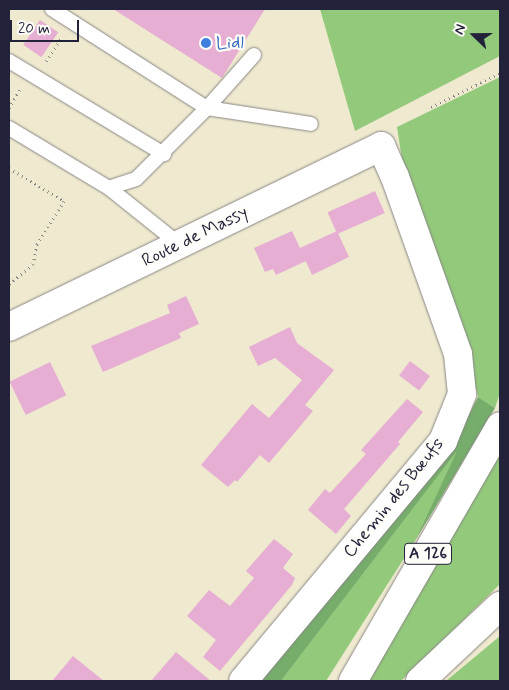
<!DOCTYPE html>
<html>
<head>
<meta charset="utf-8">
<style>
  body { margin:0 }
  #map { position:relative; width:509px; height:690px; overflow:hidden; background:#efe9cf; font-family:Mynerve,sans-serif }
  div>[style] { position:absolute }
  .green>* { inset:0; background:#93c97b }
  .forest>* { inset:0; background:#76ad6b }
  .building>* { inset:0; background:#e6aed3; transform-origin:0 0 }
  .path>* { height:3px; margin-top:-1.5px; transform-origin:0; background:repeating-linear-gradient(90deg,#888685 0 1px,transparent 0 5px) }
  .roads { filter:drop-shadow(0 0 1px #888685) drop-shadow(0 0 1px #888685) }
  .service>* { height:14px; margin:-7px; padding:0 7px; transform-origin:7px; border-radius:7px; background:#fff }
  .minor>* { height:28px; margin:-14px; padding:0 14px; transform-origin:14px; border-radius:14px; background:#fff }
  .motorway>* { height:28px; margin:-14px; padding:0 14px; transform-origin:14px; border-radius:14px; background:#fff }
  .dots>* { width:14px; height:14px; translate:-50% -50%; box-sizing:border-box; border:2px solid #fdfcf7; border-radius:50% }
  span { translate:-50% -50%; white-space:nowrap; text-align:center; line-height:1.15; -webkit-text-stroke:4.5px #fdfcf7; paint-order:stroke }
  .shield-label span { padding:1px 4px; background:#fdfcf7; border:1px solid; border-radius:4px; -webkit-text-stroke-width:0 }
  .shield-label { font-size:16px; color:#22223b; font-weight:700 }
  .shop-label { font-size:18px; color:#366cbe }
  .left { translate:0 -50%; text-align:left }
  .street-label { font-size:18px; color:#22223b }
  .frame { position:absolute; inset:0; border:10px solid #22223b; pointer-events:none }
  .north { position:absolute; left:449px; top:10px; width:50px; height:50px; -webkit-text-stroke:4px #fdfcf7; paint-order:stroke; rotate:292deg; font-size:14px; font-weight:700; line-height:20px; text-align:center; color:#22223b }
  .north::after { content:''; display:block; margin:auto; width:18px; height:22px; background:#22223b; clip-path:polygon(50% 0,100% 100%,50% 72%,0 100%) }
  .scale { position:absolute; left:10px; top:20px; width:69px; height:22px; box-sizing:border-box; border:2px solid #22223b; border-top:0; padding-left:6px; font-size:15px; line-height:18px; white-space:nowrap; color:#22223b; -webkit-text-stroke:4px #fdfcf7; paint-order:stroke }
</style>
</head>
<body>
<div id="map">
  <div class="green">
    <div style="clip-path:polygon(320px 9px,500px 9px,500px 56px,355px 131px)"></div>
    <div style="clip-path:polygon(500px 77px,500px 393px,495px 408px,478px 397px,462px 329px,403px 166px,397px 127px)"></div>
    <div style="clip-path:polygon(500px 444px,500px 584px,401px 681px,367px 681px)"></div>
    <div style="clip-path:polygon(459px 448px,415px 541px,326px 681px,281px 681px)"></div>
    <div style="clip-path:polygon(500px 636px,500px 681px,446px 681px)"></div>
  </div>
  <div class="forest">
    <div style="clip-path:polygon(478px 397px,495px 408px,415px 541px,457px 451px,281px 681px,261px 681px,460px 432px)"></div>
  </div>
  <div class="building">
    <div style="clip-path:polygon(113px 9px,265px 9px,222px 78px)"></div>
    <div style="left:40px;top:20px;width:22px;height:30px;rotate:34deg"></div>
    <div style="left:375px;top:191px;width:24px;height:52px;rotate:66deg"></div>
    <div style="clip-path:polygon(292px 231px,300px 248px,337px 231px,349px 257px,312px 275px,303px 255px,306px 261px,276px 275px,273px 269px,265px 272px,254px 248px)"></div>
    <div style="clip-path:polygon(186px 296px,199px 324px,179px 333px,181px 338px,103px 372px,91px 346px,170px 313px,167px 305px)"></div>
    <div style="clip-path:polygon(290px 327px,297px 343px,334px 370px,305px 405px,313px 411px,269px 463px,260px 455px,237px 482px,235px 480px,228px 487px,201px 465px,252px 404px,269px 418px,302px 380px,275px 358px,258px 366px,249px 347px)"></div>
    <div style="left:410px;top:361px;width:25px;height:18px;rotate:37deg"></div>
    <div style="left:50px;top:362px;width:37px;height:45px;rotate:64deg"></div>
    <div style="clip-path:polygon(407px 399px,423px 412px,398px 442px,400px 444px,344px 509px,351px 516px,336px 534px,308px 510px,325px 489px,330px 493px,366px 454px,361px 450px)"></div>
    <div style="clip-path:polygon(274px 539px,293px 554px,283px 568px,295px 578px,292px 585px,220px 671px,203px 657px,216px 640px,187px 616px,209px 590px,230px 606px,254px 578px,246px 571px)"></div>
    <div style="clip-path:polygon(176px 652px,211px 681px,151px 681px)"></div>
    <div style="clip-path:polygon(73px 656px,104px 681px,52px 681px)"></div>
  </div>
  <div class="path">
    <div style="left:46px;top:61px;width:29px;rotate:-56deg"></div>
    <div style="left:431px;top:107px;width:77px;rotate:-26.2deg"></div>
    <div style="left:9px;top:108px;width:22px;rotate:-60deg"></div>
    <div style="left:9px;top:168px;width:64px;rotate:31deg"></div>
    <div style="left:64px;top:201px;width:51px;rotate:122.1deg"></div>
    <div style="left:37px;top:244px;width:20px;rotate:101deg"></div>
    <div style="left:33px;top:264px;width:31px;rotate:140deg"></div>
  </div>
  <div class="roads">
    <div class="service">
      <div style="left:52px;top:9px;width:184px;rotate:32.6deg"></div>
      <div style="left:207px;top:108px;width:100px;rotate:135deg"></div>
      <div style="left:136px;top:179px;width:28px;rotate:162deg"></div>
      <div style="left:254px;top:55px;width:71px;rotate:131.6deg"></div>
      <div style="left:207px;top:108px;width:105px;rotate:8.7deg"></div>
      <div style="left:9px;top:61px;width:181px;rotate:31deg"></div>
      <div style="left:9px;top:128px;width:117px;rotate:31deg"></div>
      <div style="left:109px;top:188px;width:90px;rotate:38.7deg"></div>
    </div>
    <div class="minor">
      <div style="left:9px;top:327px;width:414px;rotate:-25.9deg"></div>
      <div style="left:381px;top:146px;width:34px;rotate:66deg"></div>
      <div style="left:395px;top:177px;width:188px;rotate:70.4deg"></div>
      <div style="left:458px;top:354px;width:40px;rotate:84.3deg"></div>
      <div style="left:462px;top:394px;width:51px;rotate:112deg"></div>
      <div style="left:443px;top:441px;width:312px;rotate:129.8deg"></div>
    </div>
    <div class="motorway">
      <div style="left:353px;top:681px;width:294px;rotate:-60deg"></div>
      <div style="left:420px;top:681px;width:110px;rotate:-43.2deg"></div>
    </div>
  </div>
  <div class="dots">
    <div style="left:206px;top:43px;background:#3f7fe0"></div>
  </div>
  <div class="shield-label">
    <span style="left:428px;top:554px">A 126</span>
  </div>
  <div class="shop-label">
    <span class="left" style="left:216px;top:43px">Lidl</span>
  </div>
  <div class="street-label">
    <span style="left:195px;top:237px;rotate:-26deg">Route de Massy</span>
    <span style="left:394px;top:498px;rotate:-51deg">Chemin des Bœufs</span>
  </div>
  <div class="frame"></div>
  <div class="north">N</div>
  <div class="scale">20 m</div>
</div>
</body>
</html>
